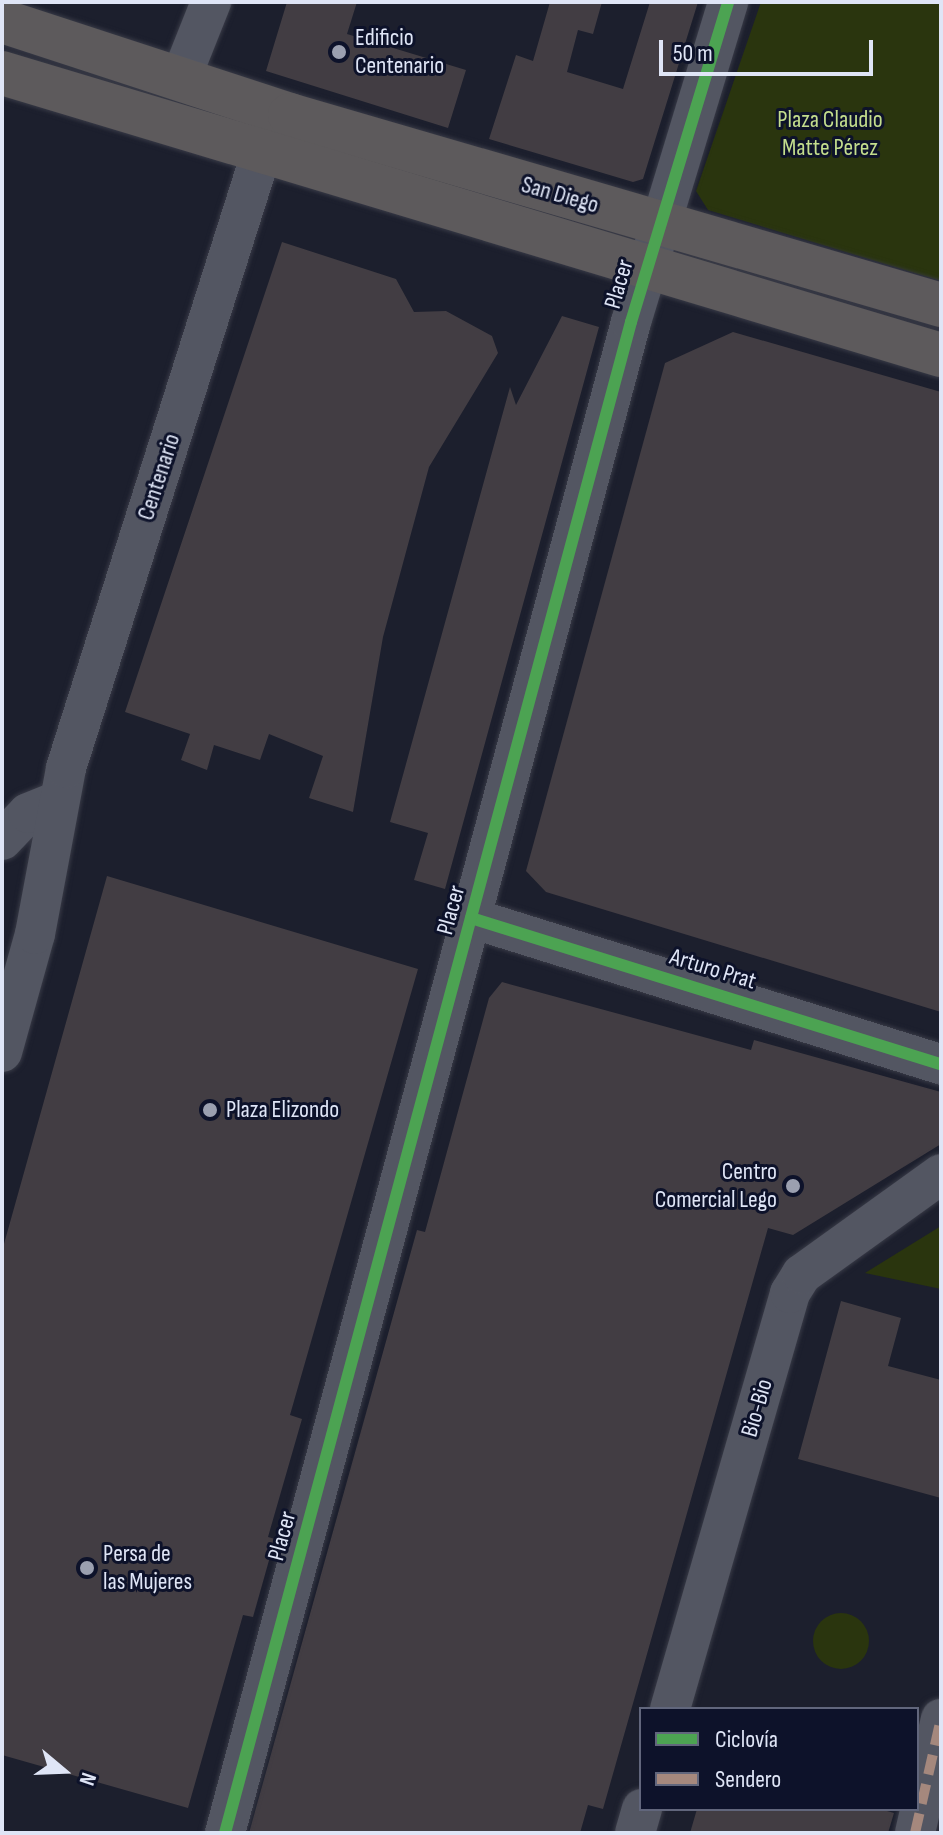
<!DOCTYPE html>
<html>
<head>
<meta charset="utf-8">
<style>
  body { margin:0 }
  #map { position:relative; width:943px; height:1835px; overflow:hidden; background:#1c1f2d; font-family:"Sofia Sans Condensed",sans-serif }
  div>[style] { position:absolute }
  .green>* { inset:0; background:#2a350e }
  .round { border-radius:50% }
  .building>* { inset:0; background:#423d43 }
  .roads { filter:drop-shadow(0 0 2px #383a46) drop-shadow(0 0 2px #383a46) }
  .minor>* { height:40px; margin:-20px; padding:0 20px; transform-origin:20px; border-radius:20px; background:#535662 }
  .major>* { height:44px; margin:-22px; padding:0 22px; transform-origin:22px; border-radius:22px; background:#5d5a5c }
  .quiet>* { height:10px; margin-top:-5px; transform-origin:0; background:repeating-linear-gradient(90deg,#a5887d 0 20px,transparent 0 30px) }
  .cycleway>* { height:12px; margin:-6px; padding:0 6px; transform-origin:6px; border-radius:6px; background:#4ca352 }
  .dots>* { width:22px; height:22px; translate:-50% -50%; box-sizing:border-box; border:4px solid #0d122a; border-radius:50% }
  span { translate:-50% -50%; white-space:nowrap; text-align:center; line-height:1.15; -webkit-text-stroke:6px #0d122a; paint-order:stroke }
  .poi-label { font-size:24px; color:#dfe5f6 }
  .left { translate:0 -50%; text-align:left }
  .right { translate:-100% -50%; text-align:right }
  .park-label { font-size:24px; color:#c4de8d }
  .street-label { font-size:24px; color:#dfe5f6 }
  .frame { position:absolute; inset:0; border:4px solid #dfe5f6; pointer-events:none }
  .legend { position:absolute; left:639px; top:1707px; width:280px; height:104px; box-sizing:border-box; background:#0d122a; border:2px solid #61667c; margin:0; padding:10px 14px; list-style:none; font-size:24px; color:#dfe5f6 }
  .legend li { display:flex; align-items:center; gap:16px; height:40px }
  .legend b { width:40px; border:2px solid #61667c }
  .north { position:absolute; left:24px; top:1731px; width:80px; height:80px; -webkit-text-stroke:6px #0d122a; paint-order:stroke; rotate:109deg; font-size:22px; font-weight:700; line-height:32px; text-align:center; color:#dfe5f6 }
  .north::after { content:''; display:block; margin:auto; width:28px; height:36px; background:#dfe5f6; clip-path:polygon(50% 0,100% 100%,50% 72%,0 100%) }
  .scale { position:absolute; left:659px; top:40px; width:214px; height:36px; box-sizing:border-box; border:4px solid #dfe5f6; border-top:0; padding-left:10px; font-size:24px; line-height:28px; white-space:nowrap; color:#dfe5f6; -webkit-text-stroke:6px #0d122a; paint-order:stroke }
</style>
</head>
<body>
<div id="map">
  <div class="green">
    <div style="clip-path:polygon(761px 2px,941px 2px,941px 281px,708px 210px,696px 191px)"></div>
    <div style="clip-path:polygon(941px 1226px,941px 1289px,865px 1273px)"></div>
    <div class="round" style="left:813px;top:1613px;width:56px;height:56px"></div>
  </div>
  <div class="building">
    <div style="clip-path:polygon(287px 2px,357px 2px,347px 34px,466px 70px,448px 128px,266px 71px)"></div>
    <div style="clip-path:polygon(550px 2px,602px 2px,593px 34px,578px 30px,567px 72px,623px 89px,650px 2px,698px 2px,643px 179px,633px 182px,489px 139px,516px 55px,533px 61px)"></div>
    <div style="clip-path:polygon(282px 242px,396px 279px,414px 312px,446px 311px,492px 336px,498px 353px,429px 467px,383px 637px,353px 812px,309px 798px,323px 756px,269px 734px,260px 760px,214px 745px,207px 770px,181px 760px,190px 734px,125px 712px)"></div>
    <div style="clip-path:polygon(562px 316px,599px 327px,445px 889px,414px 880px,428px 833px,390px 822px,510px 387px,516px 405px)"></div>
    <div style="clip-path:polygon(733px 332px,941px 392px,941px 1012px,546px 892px,526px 871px,665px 363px)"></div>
    <div style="clip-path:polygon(107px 876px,418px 969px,290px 1415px,302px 1419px,268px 1537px,275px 1539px,253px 1617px,243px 1615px,188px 1808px,2px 1755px,2px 1251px)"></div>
    <div style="clip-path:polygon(502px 982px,751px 1050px,754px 1040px,941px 1092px,941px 1144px,793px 1235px,768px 1228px,603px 1809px,588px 1805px,580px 1833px,249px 1833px,417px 1230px,425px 1232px,489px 998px)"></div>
    <div style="clip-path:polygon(841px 1301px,901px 1318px,888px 1366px,941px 1380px,941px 1498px,798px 1459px)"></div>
    <div style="clip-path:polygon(697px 1809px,880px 1809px,894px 1813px,888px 1833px,690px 1833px)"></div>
  </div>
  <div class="roads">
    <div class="minor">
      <div style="left:180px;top:80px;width:84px;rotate:-68.3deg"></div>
      <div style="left:2px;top:840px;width:37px;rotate:-46deg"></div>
      <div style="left:28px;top:813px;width:32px;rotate:-22deg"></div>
      <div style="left:471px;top:918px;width:492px;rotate:17.3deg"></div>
      <div style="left:2px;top:1052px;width:123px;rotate:-74.4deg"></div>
      <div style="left:35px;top:934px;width:169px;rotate:-79.4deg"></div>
      <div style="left:66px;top:768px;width:644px;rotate:-72.38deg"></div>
      <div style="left:670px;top:1709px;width:433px;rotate:-73.9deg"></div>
      <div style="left:790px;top:1293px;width:22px;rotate:-58deg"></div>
      <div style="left:802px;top:1274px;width:171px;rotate:-35.7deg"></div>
      <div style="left:225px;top:1833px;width:1565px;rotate:-74.96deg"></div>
      <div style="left:631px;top:322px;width:334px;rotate:-73.1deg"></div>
      <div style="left:635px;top:1833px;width:25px;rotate:-74deg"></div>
      <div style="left:915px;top:1833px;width:117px;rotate:-77.2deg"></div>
    </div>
    <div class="major">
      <div style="left:2px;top:21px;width:303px;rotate:18.1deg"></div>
      <div style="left:290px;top:115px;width:678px;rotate:16.27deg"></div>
      <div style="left:2px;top:73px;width:980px;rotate:16.72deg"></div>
    </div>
  </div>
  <div class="quiet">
    <div style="left:915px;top:1833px;width:117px;rotate:-77.2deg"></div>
  </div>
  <div class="cycleway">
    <div style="left:471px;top:918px;width:492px;rotate:17.3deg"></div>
    <div style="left:225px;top:1833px;width:1565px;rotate:-74.96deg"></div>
    <div style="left:631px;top:322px;width:334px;rotate:-73.1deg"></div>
  </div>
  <div class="dots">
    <div style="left:339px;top:52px;background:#9ba0b0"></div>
    <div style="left:210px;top:1110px;background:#9ba0b0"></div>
    <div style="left:793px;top:1186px;background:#9ba0b0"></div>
    <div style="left:87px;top:1568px;background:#9ba0b0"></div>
  </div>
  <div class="poi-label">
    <span class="left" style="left:355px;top:52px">Edificio<br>Centenario</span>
    <span class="left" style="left:226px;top:1110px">Plaza Elizondo</span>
    <span class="right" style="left:777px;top:1186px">Centro<br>Comercial Lego</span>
    <span class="left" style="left:103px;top:1568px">Persa de<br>las Mujeres</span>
  </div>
  <div class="park-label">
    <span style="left:830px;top:134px">Plaza Claudio<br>Matte Pérez</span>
  </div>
  <div class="street-label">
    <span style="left:560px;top:195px;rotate:16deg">San Diego</span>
    <span style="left:619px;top:284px;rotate:-74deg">Placer</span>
    <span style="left:159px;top:477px;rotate:-72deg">Centenario</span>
    <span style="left:451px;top:910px;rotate:-75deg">Placer</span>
    <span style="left:713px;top:969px;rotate:17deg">Arturo Prat</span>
    <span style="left:757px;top:1408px;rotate:-74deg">Bio-Bio</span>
    <span style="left:282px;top:1536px;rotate:-75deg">Placer</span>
  </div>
  <div class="frame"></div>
  <ul class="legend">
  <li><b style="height:10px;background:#4ca352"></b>Ciclovía</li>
  <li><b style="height:10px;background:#a5887d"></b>Sendero</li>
  </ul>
  <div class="north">N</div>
  <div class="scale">50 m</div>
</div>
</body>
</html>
